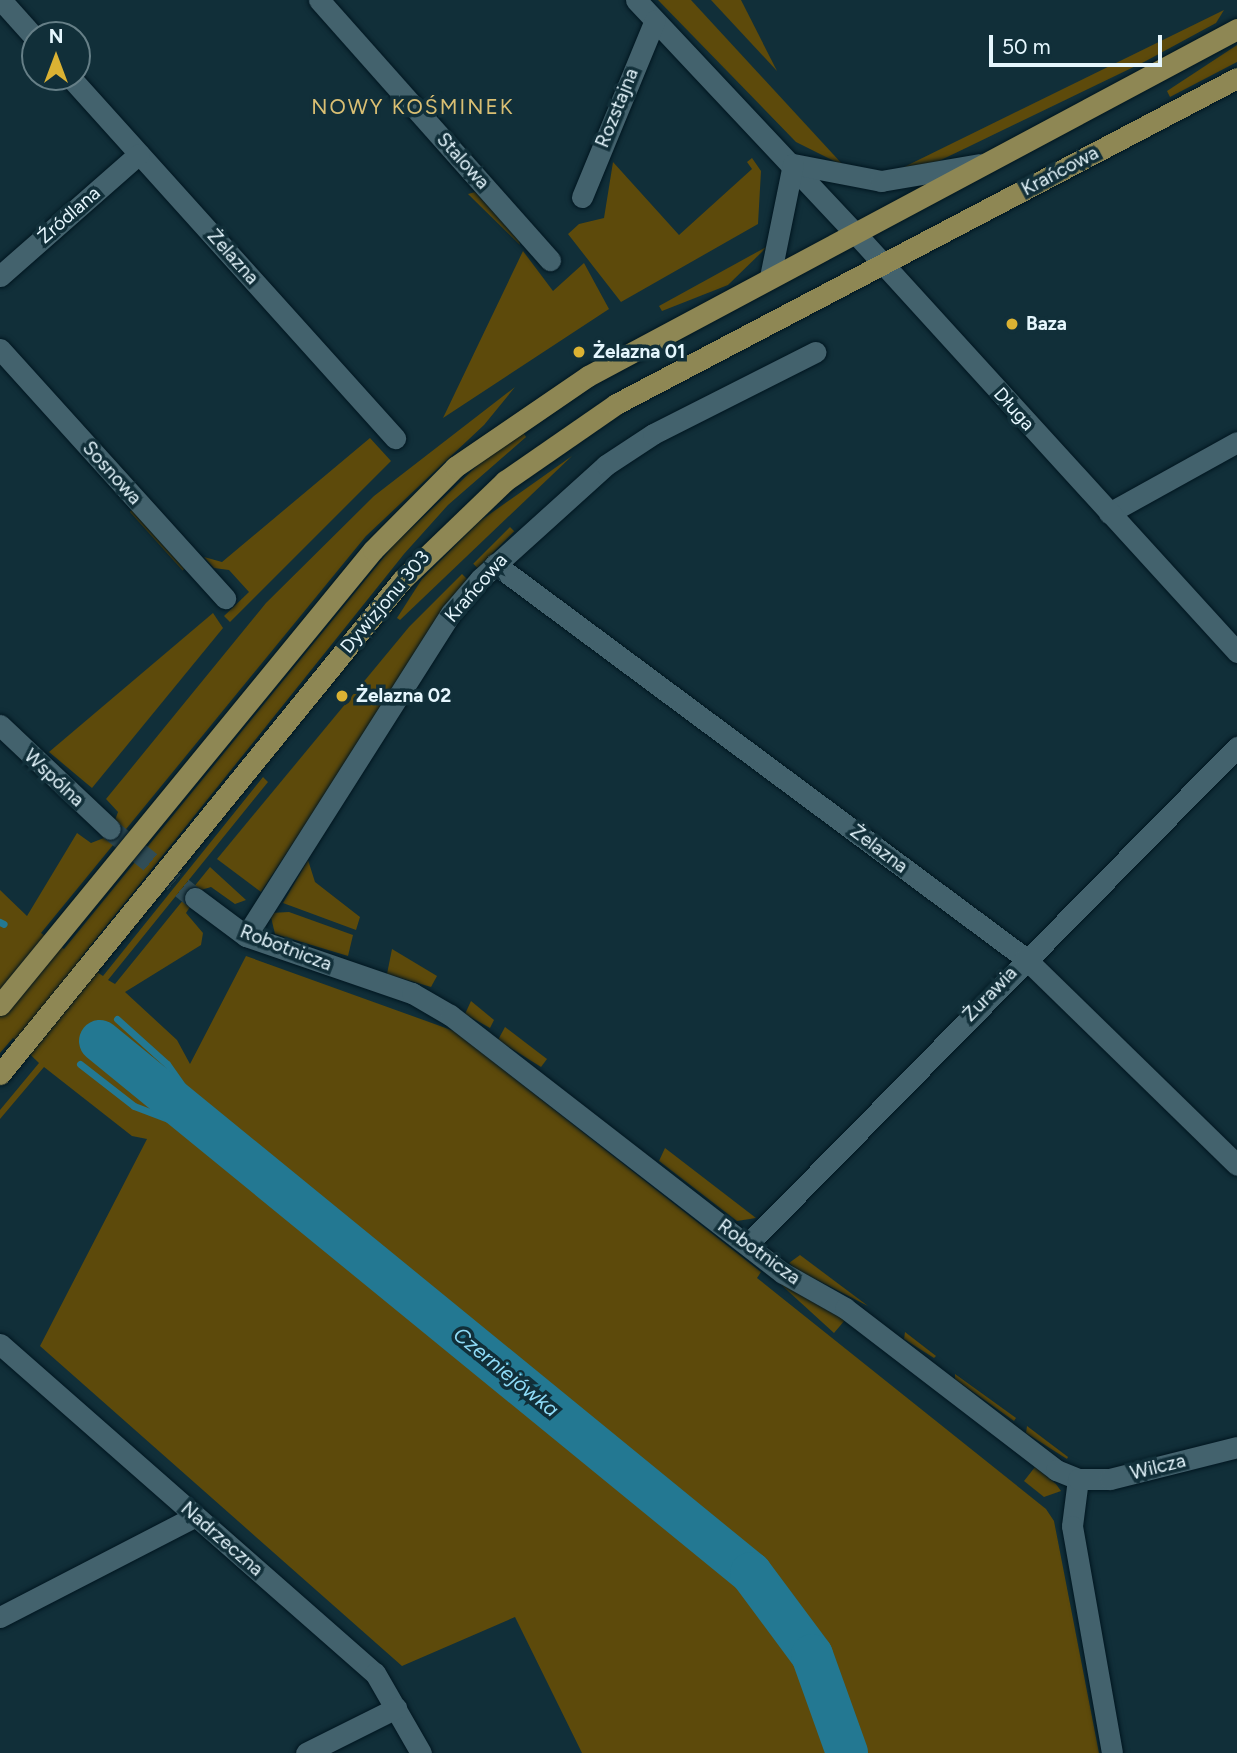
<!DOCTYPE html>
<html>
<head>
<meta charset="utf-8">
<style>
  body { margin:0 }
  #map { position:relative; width:1237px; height:1753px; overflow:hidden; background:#112f39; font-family:Figtree,sans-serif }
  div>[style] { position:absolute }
  .green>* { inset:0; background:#5d4a0b; transform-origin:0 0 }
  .stream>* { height:7px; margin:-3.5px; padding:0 3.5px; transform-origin:3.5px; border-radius:3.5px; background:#237892 }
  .river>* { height:42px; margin:-21px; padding:0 21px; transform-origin:21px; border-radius:21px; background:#237892 }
  .street-tunnel>* { height:21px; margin-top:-10.5px; transform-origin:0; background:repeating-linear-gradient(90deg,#314d56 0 21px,transparent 0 31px) }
  .roads { filter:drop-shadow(0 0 2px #001620) drop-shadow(0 0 2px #001620) }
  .street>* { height:21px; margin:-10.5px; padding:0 10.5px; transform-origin:10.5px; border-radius:10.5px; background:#43626d }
  .secondary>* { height:21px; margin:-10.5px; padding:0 10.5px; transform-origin:10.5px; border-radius:10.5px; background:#43626d }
  .primary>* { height:21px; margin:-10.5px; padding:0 10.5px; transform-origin:10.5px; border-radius:10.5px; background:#8e8754 }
  .dots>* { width:19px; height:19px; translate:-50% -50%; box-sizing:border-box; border:4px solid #112f39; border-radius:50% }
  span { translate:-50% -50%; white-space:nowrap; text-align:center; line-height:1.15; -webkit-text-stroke:7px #112f39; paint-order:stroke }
  .street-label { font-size:19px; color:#e5f6fd }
  .poi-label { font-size:19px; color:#e5f6fd; font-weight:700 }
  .left { translate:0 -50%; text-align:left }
  .neighbourhood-label { font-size:21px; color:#dabf73; letter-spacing:2px }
  .water-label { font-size:21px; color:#8fdbf7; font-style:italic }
  .north { position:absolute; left:21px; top:21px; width:70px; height:70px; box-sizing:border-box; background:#112f39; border:2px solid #667f87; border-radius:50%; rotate:0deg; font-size:19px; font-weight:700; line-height:28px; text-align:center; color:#e5f6fd }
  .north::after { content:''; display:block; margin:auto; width:24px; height:32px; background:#dbb233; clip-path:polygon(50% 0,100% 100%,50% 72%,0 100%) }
  .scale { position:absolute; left:989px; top:35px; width:173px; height:32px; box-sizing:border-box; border:4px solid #e5f6fd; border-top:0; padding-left:9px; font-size:21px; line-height:24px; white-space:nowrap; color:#e5f6fd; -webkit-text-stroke:5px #112f39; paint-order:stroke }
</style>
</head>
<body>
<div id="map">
  <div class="green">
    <div style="clip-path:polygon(658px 0,691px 0,844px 166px,796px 142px)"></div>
    <div style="clip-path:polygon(711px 0,741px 0,777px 71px)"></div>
    <div style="clip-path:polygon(1224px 10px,1216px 23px,1144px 62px,939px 161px,900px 169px)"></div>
    <div style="clip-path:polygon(1237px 45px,1237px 62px,1170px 97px,1167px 91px)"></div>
    <div style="clip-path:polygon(752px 158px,761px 171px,758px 224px,621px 302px,568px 234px,579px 224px,604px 218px,613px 162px,679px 235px,752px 169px,747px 162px)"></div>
    <div style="clip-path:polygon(475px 192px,519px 240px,520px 245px,468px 194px)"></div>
    <div style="clip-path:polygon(768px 246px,728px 285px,662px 311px,659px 306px)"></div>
    <div style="clip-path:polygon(523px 251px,553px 291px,584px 263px,609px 309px,443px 418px)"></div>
    <div style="clip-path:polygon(515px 387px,484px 425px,366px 536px,41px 933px,64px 949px,393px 546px,482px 461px,523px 432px,526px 437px,448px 505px,404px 554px,79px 960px,103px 976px,263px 777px,268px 782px,108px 980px,115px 984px,210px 867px,246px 900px,235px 904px,211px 887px,201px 890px,186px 913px,203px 933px,201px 945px,125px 992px,177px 1040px,190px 1064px,246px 956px,454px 1031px,761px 1272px,757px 1278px,1046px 1509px,1054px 1521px,1099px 1753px,582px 1753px,515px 1617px,402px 1666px,40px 1346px,147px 1139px,132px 1136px,44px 1067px,0 1119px,0 1110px,39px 1063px,13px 1038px,0 1053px,0 890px,27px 916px,77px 833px,91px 843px,109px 836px,118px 812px,106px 799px,266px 603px,374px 496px)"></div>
    <div style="clip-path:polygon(370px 438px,391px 461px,230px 622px,224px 616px,249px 592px,229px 570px,214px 568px,204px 557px,222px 562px)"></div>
    <div style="clip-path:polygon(572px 456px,400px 620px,397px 618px,422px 579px,480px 521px)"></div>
    <div style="left:135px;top:507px;width:79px;height:7px;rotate:48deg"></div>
    <div style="left:510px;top:527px;width:6px;height:52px;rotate:45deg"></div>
    <div style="clip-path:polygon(462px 574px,467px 579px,261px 892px,217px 859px,409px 627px)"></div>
    <div style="clip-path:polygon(213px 613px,223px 628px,92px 788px,49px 752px)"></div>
    <div style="clip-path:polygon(308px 860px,315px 882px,360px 917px,356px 930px,283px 903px)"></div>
    <div style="clip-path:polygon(289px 912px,353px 935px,348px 956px,275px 934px,270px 913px)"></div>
    <div style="clip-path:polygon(392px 949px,437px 976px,431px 987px,387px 974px)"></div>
    <div style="clip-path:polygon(471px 1001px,494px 1020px,490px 1028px,465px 1014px)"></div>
    <div style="clip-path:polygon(505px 1027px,547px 1059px,541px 1067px,498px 1040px)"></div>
    <div style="clip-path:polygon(665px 1148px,756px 1218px,737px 1221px,659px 1161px)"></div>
    <div style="clip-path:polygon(800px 1255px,868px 1306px,796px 1269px,789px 1263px)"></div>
    <div style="clip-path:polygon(777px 1281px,788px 1288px,845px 1320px,834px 1333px)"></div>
    <div style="clip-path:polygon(905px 1332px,936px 1356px,934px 1358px,904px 1339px)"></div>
    <div style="clip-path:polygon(955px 1374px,1016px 1418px,1014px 1421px,955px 1379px)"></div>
    <div style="clip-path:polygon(1027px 1426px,1068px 1457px,1067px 1459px,1026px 1433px)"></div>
    <div style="clip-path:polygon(1035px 1467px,1056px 1484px,1061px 1491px,1044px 1497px,1024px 1481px)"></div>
  </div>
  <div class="stream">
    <div style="left:0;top:922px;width:4px;rotate:27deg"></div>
    <div style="left:117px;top:1019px;width:67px;rotate:42deg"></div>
    <div style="left:167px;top:1064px;width:92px;rotate:54.8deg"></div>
    <div style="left:80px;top:1064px;width:68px;rotate:37.9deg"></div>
    <div style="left:134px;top:1106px;width:93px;rotate:20.8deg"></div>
  </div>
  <div class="river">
    <div style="left:100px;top:1041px;width:841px;rotate:39.26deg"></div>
    <div style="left:751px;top:1573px;width:102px;rotate:53.4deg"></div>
    <div style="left:812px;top:1655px;width:104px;rotate:70.3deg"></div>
  </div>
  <div class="street-tunnel">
    <div style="left:110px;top:829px;width:109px;rotate:39.1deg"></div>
  </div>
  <div class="roads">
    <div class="street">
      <div style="left:1px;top:0;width:51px;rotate:48.2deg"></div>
      <div style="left:319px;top:0;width:348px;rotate:48.4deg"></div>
      <div style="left:636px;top:0;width:321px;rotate:46.8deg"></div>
      <div style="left:70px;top:77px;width:486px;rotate:48deg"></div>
      <div style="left:793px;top:164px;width:90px;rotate:10.9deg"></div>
      <div style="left:881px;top:181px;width:100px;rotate:-9.7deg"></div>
      <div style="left:582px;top:197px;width:191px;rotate:-67.6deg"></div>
      <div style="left:0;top:276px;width:185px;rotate:-41.3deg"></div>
      <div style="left:770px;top:277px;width:115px;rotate:-78.5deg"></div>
      <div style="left:0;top:349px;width:336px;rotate:47.9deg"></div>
      <div style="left:1109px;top:513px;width:146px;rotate:-29deg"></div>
      <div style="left:495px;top:564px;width:660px;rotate:36.63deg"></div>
      <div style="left:1025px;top:958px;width:296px;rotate:44.3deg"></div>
      <div style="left:0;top:725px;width:151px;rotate:43.4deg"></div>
      <div style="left:195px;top:898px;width:64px;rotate:36.7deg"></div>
      <div style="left:246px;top:936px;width:176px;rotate:19deg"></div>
      <div style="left:412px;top:993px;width:44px;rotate:30.1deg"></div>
      <div style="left:450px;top:1015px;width:421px;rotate:37.8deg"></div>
      <div style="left:783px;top:1273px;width:71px;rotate:29.4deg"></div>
      <div style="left:845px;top:1308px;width:266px;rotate:37.5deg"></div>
      <div style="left:1056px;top:1470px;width:24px;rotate:22deg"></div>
      <div style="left:1078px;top:1479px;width:47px;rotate:97.3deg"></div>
      <div style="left:1072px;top:1526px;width:230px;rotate:80deg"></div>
      <div style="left:246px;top:936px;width:383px;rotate:-57.6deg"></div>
      <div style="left:451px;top:613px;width:45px;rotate:-49.5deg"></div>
      <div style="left:480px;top:579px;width:170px;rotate:-42.1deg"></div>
      <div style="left:606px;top:465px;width:56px;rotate:-33.4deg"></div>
      <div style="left:653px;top:434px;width:182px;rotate:-26.8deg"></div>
      <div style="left:747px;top:1245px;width:699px;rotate:-45.46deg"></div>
      <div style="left:0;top:1344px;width:499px;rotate:41.3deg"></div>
      <div style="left:375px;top:1673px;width:92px;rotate:60.1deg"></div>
      <div style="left:1078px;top:1479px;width:32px"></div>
      <div style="left:1110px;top:1479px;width:131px;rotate:-14.1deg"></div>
      <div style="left:0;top:1617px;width:220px;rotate:-27.3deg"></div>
      <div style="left:306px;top:1753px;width:101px;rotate:-26.6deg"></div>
    </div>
    <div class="secondary">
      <div style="left:856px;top:234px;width:566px;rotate:47.65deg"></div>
    </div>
    <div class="primary">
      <div style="left:0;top:1005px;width:588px;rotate:-50.66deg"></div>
      <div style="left:373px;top:550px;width:117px;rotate:-45.3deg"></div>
      <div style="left:455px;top:467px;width:161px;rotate:-34.4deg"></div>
      <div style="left:588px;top:376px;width:736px;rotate:-28.13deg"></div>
      <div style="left:0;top:1074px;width:637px;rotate:-50.86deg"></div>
      <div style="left:402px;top:580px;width:143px;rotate:-43.9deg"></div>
      <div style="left:505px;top:481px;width:135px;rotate:-34.7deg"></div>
      <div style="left:616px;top:404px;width:701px;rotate:-27.7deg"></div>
    </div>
  </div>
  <div class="dots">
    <div style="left:1012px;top:324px;background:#dbb233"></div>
    <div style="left:579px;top:352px;background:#dbb233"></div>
    <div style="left:342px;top:696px;background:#dbb233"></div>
  </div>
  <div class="street-label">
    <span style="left:617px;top:108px;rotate:-68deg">Rozstajna</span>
    <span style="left:463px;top:161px;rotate:48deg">Stalowa</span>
    <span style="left:1060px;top:171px;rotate:-28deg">Krańcowa</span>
    <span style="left:69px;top:215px;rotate:-41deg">Źródlana</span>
    <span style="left:233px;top:257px;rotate:48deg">Żelazna</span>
    <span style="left:1014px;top:409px;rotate:48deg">Długa</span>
    <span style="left:112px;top:473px;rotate:48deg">Sosnowa</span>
    <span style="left:476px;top:588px;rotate:-49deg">Krańcowa</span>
    <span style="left:385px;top:602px;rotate:-50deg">Dywizjonu 303</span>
    <span style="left:54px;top:778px;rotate:43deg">Wspólna</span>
    <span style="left:879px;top:849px;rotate:37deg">Żelazna</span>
    <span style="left:286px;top:948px;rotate:21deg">Robotnicza</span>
    <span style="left:990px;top:994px;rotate:-46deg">Żurawia</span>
    <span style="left:759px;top:1252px;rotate:36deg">Robotnicza</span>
    <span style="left:1158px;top:1467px;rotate:-14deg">Wilcza</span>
    <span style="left:222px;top:1539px;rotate:41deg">Nadrzeczna</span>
  </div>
  <div class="poi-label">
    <span class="left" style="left:1026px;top:324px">Baza</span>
    <span class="left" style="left:593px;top:352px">Żelazna 01</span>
    <span class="left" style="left:356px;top:696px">Żelazna 02</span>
  </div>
  <div class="neighbourhood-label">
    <span style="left:413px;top:107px">NOWY KOŚMINEK</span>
  </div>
  <div class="water-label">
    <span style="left:506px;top:1372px;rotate:39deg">Czerniejówka</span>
  </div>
  <div class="north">N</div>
  <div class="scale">50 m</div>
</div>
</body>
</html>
